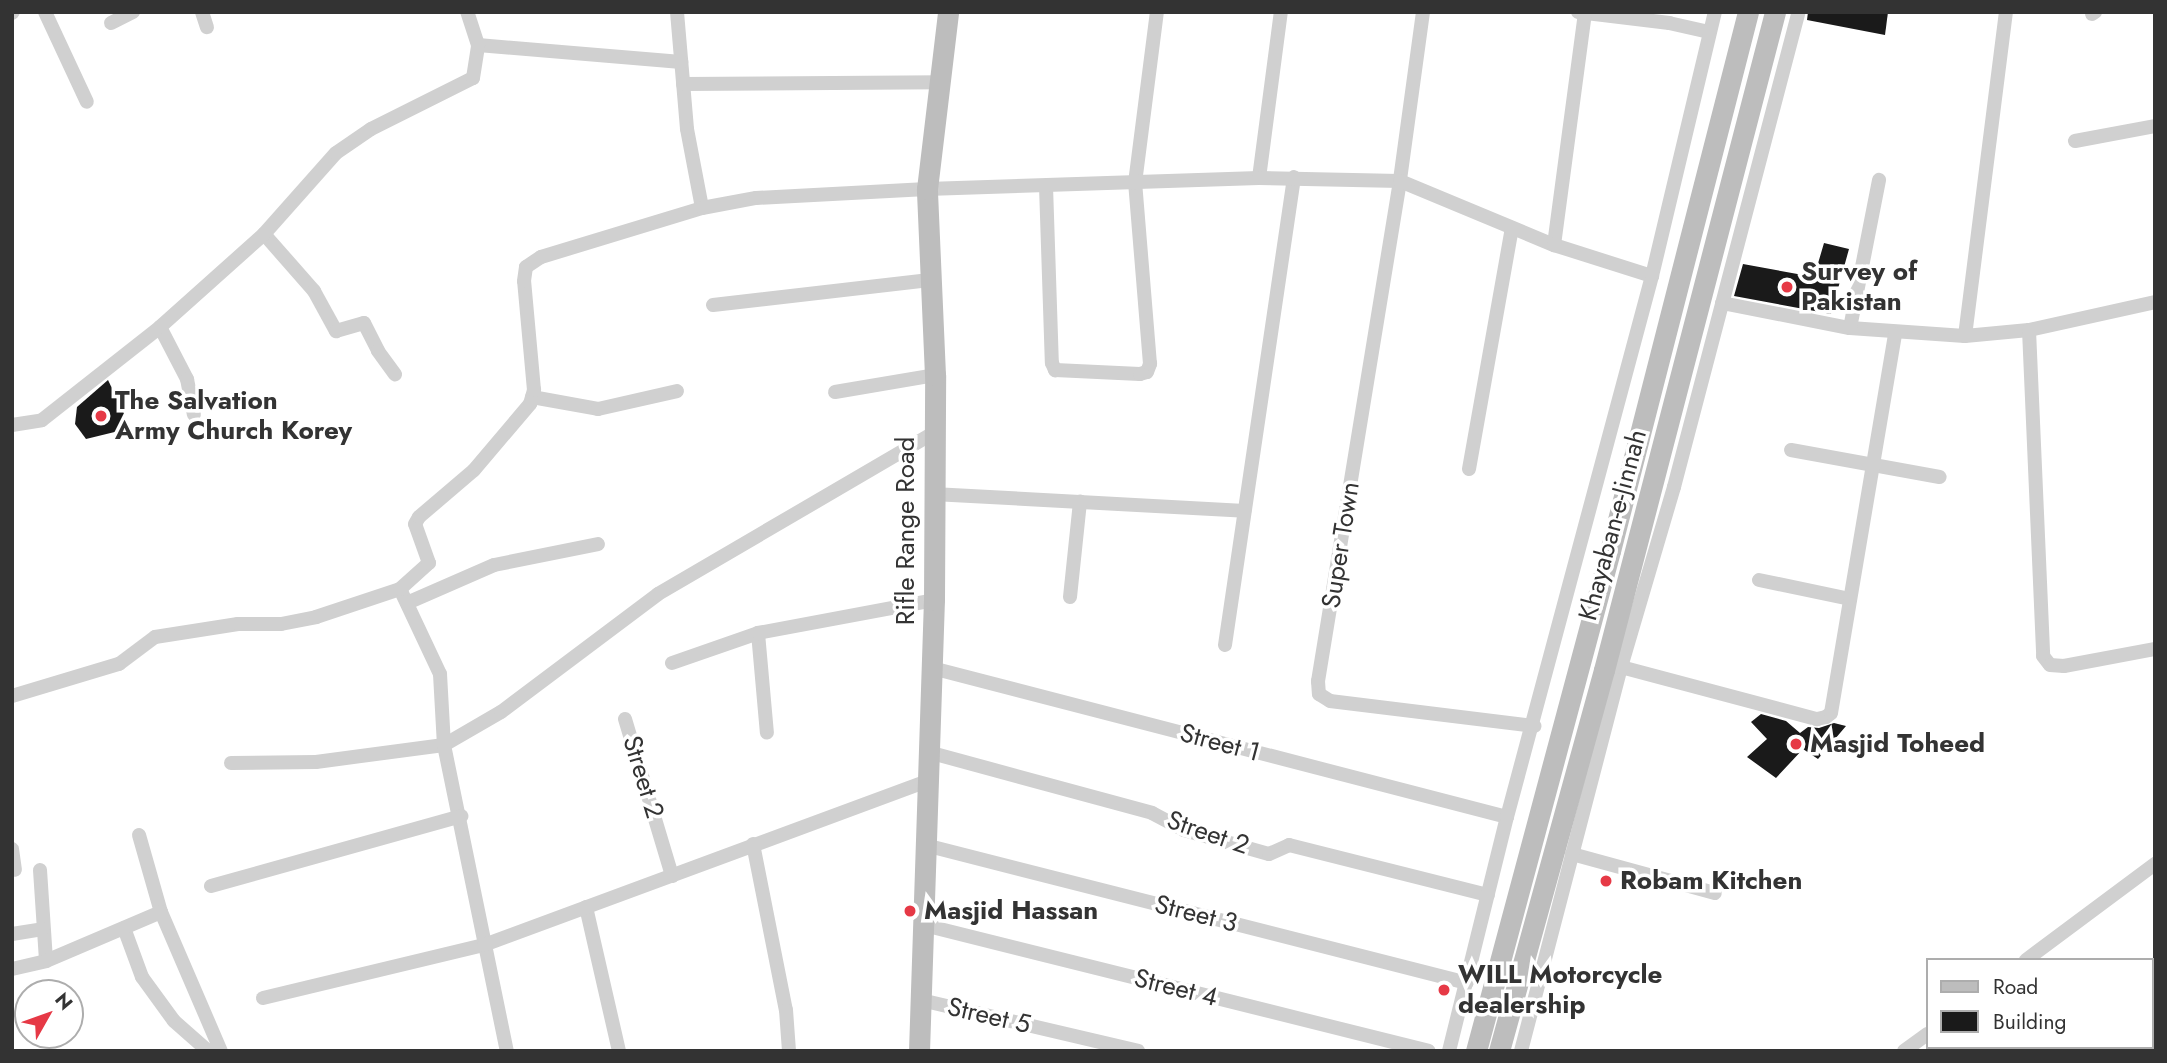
<!DOCTYPE html>
<html>
<head>
<meta charset="utf-8">
<style>
  body { margin:0 }
  #map { position:relative; width:2167px; height:1063px; overflow:hidden; background:#fff; font-family:Jost,sans-serif }
  div>[style] { position:absolute }
  .building>* { inset:0; background:#1a1a1a }
  .street>* { height:14px; margin:-7px; padding:0 7px; transform-origin:7px; border-radius:7px; background:#d0d0d0 }
  .secondary>* { height:21px; margin:-10.5px; padding:0 10.5px; transform-origin:10.5px; border-radius:10.5px; background:#bdbdbd }
  .dots>* { width:19px; height:19px; translate:-50% -50%; box-sizing:border-box; border:4px solid #fff; border-radius:50% }
  span { translate:-50% -50%; white-space:nowrap; text-align:center; line-height:1.15; -webkit-text-stroke:7px #fff; paint-order:stroke }
  .poi-label { font-size:26px; color:#333; font-weight:700 }
  .left { translate:0 -50%; text-align:left }
  .street-label { font-size:26px; color:#333 }
  .frame { position:absolute; inset:0; border:14px solid #333; pointer-events:none }
  .legend { position:absolute; left:1926px; top:958px; width:228px; height:91px; box-sizing:border-box; background:#fff; border:2px solid #adadad; margin:0; padding:9px 12px; list-style:none; font-size:21px; color:#333 }
  .legend li { display:flex; align-items:center; gap:14px; height:35px }
  .legend b { width:35px; border:2px solid #adadad }
  .north { position:absolute; left:14px; top:979px; width:70px; height:70px; box-sizing:border-box; background:#fff; border:2px solid #adadad; border-radius:50%; rotate:50deg; font-size:19px; font-weight:700; line-height:28px; text-align:center; color:#333 }
  .north::after { content:''; display:block; margin:auto; width:24px; height:32px; background:#e63946; clip-path:polygon(50% 0,100% 100%,50% 72%,0 100%) }
</style>
</head>
<body>
<div id="map">
  <div class="building">
    <div style="clip-path:polygon(1808px 12px,1888px 12px,1885px 35px,1807px 20px)"></div>
    <div style="clip-path:polygon(1824px 243px,1849px 249px,1831px 314px,1734px 296px,1743px 264px,1814px 277px)"></div>
    <div style="clip-path:polygon(108px 380px,131px 428px,86px 439px,75px 424px,77px 407px)"></div>
    <div style="clip-path:polygon(1761px 714px,1786px 721px,1800px 733px,1808px 727px,1819px 728px,1834px 723px,1846px 726px,1818px 759px,1803px 749px,1776px 778px,1747px 757px,1767px 739px,1751px 722px)"></div>
  </div>
  <div class="street">
    <div style="left:45px;top:12px;width:99px;rotate:65deg"></div>
    <div style="left:202px;top:12px;width:16px;rotate:72deg"></div>
    <div style="left:677px;top:12px;width:117px;rotate:85.1deg"></div>
    <div style="left:687px;top:129px;width:80px;rotate:79.2deg"></div>
    <div style="left:1423px;top:12px;width:171px;rotate:97.8deg"></div>
    <div style="left:1400px;top:181px;width:507px;rotate:99.31deg"></div>
    <div style="left:1318px;top:681px;width:13px;rotate:86deg"></div>
    <div style="left:1319px;top:694px;width:13px;rotate:32deg"></div>
    <div style="left:1330px;top:701px;width:206px;rotate:7deg"></div>
    <div style="left:1578px;top:12px;width:92px;rotate:6.9deg"></div>
    <div style="left:1669px;top:23px;width:41px;rotate:12.7deg"></div>
    <div style="left:12px;top:13px;width:1px;rotate:-45deg"></div>
    <div style="left:2092px;top:14px;width:4px;rotate:-34deg"></div>
    <div style="left:111px;top:23px;width:25px;rotate:-27deg"></div>
    <div style="left:478px;top:45px;width:204px;rotate:4.8deg"></div>
    <div style="left:683px;top:84px;width:257px;rotate:-0.4deg"></div>
    <div style="left:2075px;top:141px;width:81px;rotate:-10.6deg"></div>
    <div style="left:1259px;top:178px;width:167px;rotate:-82.5deg"></div>
    <div style="left:1046px;top:186px;width:177px;rotate:88.1deg"></div>
    <div style="left:1052px;top:363px;width:8px;rotate:67deg"></div>
    <div style="left:1055px;top:370px;width:85px;rotate:2.7deg"></div>
    <div style="left:1140px;top:374px;width:7px;rotate:-16deg"></div>
    <div style="left:1147px;top:372px;width:9px;rotate:-69deg"></div>
    <div style="left:1150px;top:364px;width:182px;rotate:-94.7deg"></div>
    <div style="left:1135px;top:183px;width:172px;rotate:-82.7deg"></div>
    <div style="left:264px;top:234px;width:76px;rotate:48.7deg"></div>
    <div style="left:314px;top:291px;width:46px;rotate:61.2deg"></div>
    <div style="left:336px;top:331px;width:29px;rotate:-16deg"></div>
    <div style="left:364px;top:323px;width:31px;rotate:63deg"></div>
    <div style="left:378px;top:351px;width:29px;rotate:54deg"></div>
    <div style="left:1554px;top:245px;width:235px;rotate:-82.4deg"></div>
    <div style="left:1722px;top:303px;width:130px;rotate:11.1deg"></div>
    <div style="left:1850px;top:328px;width:115px;rotate:4deg"></div>
    <div style="left:1965px;top:336px;width:64px;rotate:-5.4deg"></div>
    <div style="left:2029px;top:330px;width:129px;rotate:-12.5deg"></div>
    <div style="left:713px;top:305px;width:218px;rotate:-6.6deg"></div>
    <div style="left:160px;top:327px;width:59px;rotate:62.6deg"></div>
    <div style="left:187px;top:379px;width:36px;rotate:79deg"></div>
    <div style="left:1850px;top:328px;width:151px;rotate:-78.9deg"></div>
    <div style="left:2029px;top:330px;width:326px;rotate:87.5deg"></div>
    <div style="left:2043px;top:656px;width:11px;rotate:52deg"></div>
    <div style="left:2050px;top:665px;width:14px;rotate:4deg"></div>
    <div style="left:2064px;top:666px;width:93px;rotate:-10.6deg"></div>
    <div style="left:1965px;top:336px;width:327px;rotate:-82.8deg"></div>
    <div style="left:835px;top:392px;width:101px;rotate:-9.6deg"></div>
    <div style="left:532px;top:397px;width:67px;rotate:10.3deg"></div>
    <div style="left:598px;top:409px;width:81px;rotate:-12.8deg"></div>
    <div style="left:12px;top:425px;width:30px;rotate:-9deg"></div>
    <div style="left:42px;top:420px;width:150px;rotate:-38.2deg"></div>
    <div style="left:160px;top:327px;width:140px;rotate:-41.8deg"></div>
    <div style="left:264px;top:234px;width:108px;rotate:-48.4deg"></div>
    <div style="left:336px;top:153px;width:42px;rotate:-34.4deg"></div>
    <div style="left:371px;top:129px;width:114px;rotate:-26.6deg"></div>
    <div style="left:473px;top:78px;width:33px;rotate:-81deg"></div>
    <div style="left:478px;top:45px;width:35px;rotate:-108deg"></div>
    <div style="left:1791px;top:450px;width:151px;rotate:10.3deg"></div>
    <div style="left:1469px;top:469px;width:245px;rotate:-79.9deg"></div>
    <div style="left:933px;top:494px;width:312px;rotate:3.1deg"></div>
    <div style="left:1759px;top:580px;width:93px;rotate:11.8deg"></div>
    <div style="left:400px;top:589px;width:94px;rotate:64.8deg"></div>
    <div style="left:440px;top:674px;width:71px;rotate:86.8deg"></div>
    <div style="left:444px;top:745px;width:312px;rotate:78.4deg"></div>
    <div style="left:1070px;top:597px;width:96px;rotate:-84deg"></div>
    <div style="left:407px;top:603px;width:95px;rotate:-23.6deg"></div>
    <div style="left:494px;top:565px;width:106px;rotate:-11.4deg"></div>
    <div style="left:758px;top:633px;width:100px;rotate:84.9deg"></div>
    <div style="left:1225px;top:645px;width:473px;rotate:-81.6deg"></div>
    <div style="left:672px;top:663px;width:91px;rotate:-19.2deg"></div>
    <div style="left:758px;top:633px;width:179px;rotate:-10.6deg"></div>
    <div style="left:1621px;top:667px;width:203px;rotate:14.9deg"></div>
    <div style="left:1817px;top:719px;width:9px;rotate:-13deg"></div>
    <div style="left:1826px;top:717px;width:6px;rotate:-39deg"></div>
    <div style="left:1831px;top:713px;width:384px;rotate:-80.4deg"></div>
    <div style="left:932px;top:668px;width:594px;rotate:14.53deg"></div>
    <div style="left:12px;top:696px;width:112px;rotate:-16.7deg"></div>
    <div style="left:119px;top:664px;width:45px;rotate:-36.9deg"></div>
    <div style="left:155px;top:637px;width:84px;rotate:-8.9deg"></div>
    <div style="left:238px;top:624px;width:43px"></div>
    <div style="left:281px;top:624px;width:36px;rotate:-11deg"></div>
    <div style="left:316px;top:617px;width:89px;rotate:-18.4deg"></div>
    <div style="left:400px;top:589px;width:39px;rotate:-42deg"></div>
    <div style="left:429px;top:563px;width:41px;rotate:-109.7deg"></div>
    <div style="left:415px;top:524px;width:8px;rotate:-60deg"></div>
    <div style="left:419px;top:517px;width:72px;rotate:-40.5deg"></div>
    <div style="left:474px;top:470px;width:87px;rotate:-49.7deg"></div>
    <div style="left:530px;top:404px;width:15px;rotate:-74deg"></div>
    <div style="left:534px;top:390px;width:109px;rotate:-95.2deg"></div>
    <div style="left:524px;top:281px;width:14px;rotate:-82deg"></div>
    <div style="left:526px;top:267px;width:18px;rotate:-34deg"></div>
    <div style="left:541px;top:257px;width:168px;rotate:-16.9deg"></div>
    <div style="left:702px;top:208px;width:55px;rotate:-10.5deg"></div>
    <div style="left:756px;top:198px;width:171px;rotate:-3deg"></div>
    <div style="left:927px;top:189px;width:332px;rotate:-1.9deg"></div>
    <div style="left:1259px;top:178px;width:141px;rotate:1.2deg"></div>
    <div style="left:1400px;top:181px;width:167px;rotate:22.6deg"></div>
    <div style="left:1554px;top:245px;width:103px;rotate:17.6deg"></div>
    <div style="left:625px;top:719px;width:164px;rotate:73.3deg"></div>
    <div style="left:928px;top:752px;width:232px;rotate:15.2deg"></div>
    <div style="left:1152px;top:813px;width:36px;rotate:28deg"></div>
    <div style="left:1184px;top:830px;width:88px;rotate:15.8deg"></div>
    <div style="left:1269px;top:854px;width:22px;rotate:-24deg"></div>
    <div style="left:1289px;top:845px;width:205px;rotate:14.1deg"></div>
    <div style="left:231px;top:763px;width:85px;rotate:-0.7deg"></div>
    <div style="left:316px;top:762px;width:129px;rotate:-7.6deg"></div>
    <div style="left:444px;top:745px;width:66px;rotate:-30.1deg"></div>
    <div style="left:501px;top:712px;width:196px;rotate:-36.9deg"></div>
    <div style="left:658px;top:594px;width:320px;rotate:-30.3deg"></div>
    <div style="left:139px;top:835px;width:80px;rotate:74.1deg"></div>
    <div style="left:161px;top:912px;width:151px;rotate:66.7deg"></div>
    <div style="left:753px;top:844px;width:169px;rotate:78.8deg"></div>
    <div style="left:786px;top:1010px;width:41px;rotate:85.8deg"></div>
    <div style="left:925px;top:845px;width:559px;rotate:14.28deg"></div>
    <div style="left:12px;top:849px;width:21px;rotate:82deg"></div>
    <div style="left:1572px;top:854px;width:148px;rotate:15.3deg"></div>
    <div style="left:40px;top:870px;width:91px;rotate:86.2deg"></div>
    <div style="left:211px;top:886px;width:260px;rotate:-15.6deg"></div>
    <div style="left:586px;top:907px;width:148px;rotate:77.1deg"></div>
    <div style="left:924px;top:925px;width:520px;rotate:14.01deg"></div>
    <div style="left:124px;top:928px;width:52px;rotate:69.8deg"></div>
    <div style="left:142px;top:977px;width:54px;rotate:54deg"></div>
    <div style="left:174px;top:1021px;width:45px;rotate:41.4deg"></div>
    <div style="left:12px;top:934px;width:31px;rotate:-9deg"></div>
    <div style="left:2026px;top:960px;width:161px;rotate:-36.7deg"></div>
    <div style="left:12px;top:969px;width:35px;rotate:-13deg"></div>
    <div style="left:46px;top:961px;width:125px;rotate:-23.1deg"></div>
    <div style="left:263px;top:998px;width:227px;rotate:-13.5deg"></div>
    <div style="left:484px;top:945px;width:472px;rotate:-20.3deg"></div>
    <div style="left:921px;top:1000px;width:223px;rotate:13.2deg"></div>
    <div style="left:1449px;top:1051px;width:241px;rotate:-76.1deg"></div>
    <div style="left:1507px;top:817px;width:560px;rotate:-75deg"></div>
    <div style="left:1652px;top:276px;width:271px;rotate:-76.6deg"></div>
    <div style="left:1521px;top:1051px;width:397px;rotate:-75.4deg"></div>
    <div style="left:1621px;top:667px;width:188px;rotate:-73.6deg"></div>
    <div style="left:1674px;top:487px;width:491px;rotate:-75.3deg"></div>
    <div style="left:1904px;top:1051px;width:29px;rotate:-36deg"></div>
  </div>
  <div class="secondary">
    <div style="left:919px;top:1051px;width:451px;rotate:-88.1deg"></div>
    <div style="left:934px;top:600px;width:225px;rotate:-89.7deg"></div>
    <div style="left:935px;top:375px;width:186px;rotate:-92.5deg"></div>
    <div style="left:927px;top:189px;width:178px;rotate:-83.2deg"></div>
    <div style="left:1476px;top:1051px;width:518px;rotate:-75deg"></div>
    <div style="left:1610px;top:551px;width:556px;rotate:-75.64deg"></div>
    <div style="left:1499px;top:1051px;width:395px;rotate:-74.6deg"></div>
    <div style="left:1604px;top:670px;width:680px;rotate:-75.43deg"></div>
  </div>
  <div class="dots">
    <div style="left:1787px;top:287px;background:#e63946"></div>
    <div style="left:101px;top:416px;background:#e63946"></div>
    <div style="left:1796px;top:744px;background:#e63946"></div>
    <div style="left:1606px;top:881px;background:#e63946"></div>
    <div style="left:910px;top:911px;background:#e63946"></div>
    <div style="left:1444px;top:990px;background:#e63946"></div>
  </div>
  <div class="poi-label">
    <span class="left" style="left:1801px;top:287px">Survey of<br>Pakistan</span>
    <span class="left" style="left:115px;top:416px">The Salvation<br>Army Church Korey</span>
    <span class="left" style="left:1810px;top:744px">Masjid Toheed</span>
    <span class="left" style="left:1620px;top:881px">Robam Kitchen</span>
    <span class="left" style="left:924px;top:911px">Masjid Hassan</span>
    <span class="left" style="left:1458px;top:990px">WILL Motorcycle<br>dealership</span>
  </div>
  <div class="street-label">
    <span style="left:1613px;top:525px;rotate:-75deg">Khayaban-e-Jinnah</span>
    <span style="left:906px;top:531px;rotate:-90deg">Rifle Range Road</span>
    <span style="left:1341px;top:545px;rotate:-81deg">Super Town</span>
    <span style="left:1220px;top:743px;rotate:15deg">Street 1</span>
    <span style="left:643px;top:777px;rotate:73deg">Street 2</span>
    <span style="left:1208px;top:833px;rotate:19deg">Street 2</span>
    <span style="left:1196px;top:914px;rotate:14deg">Street 3</span>
    <span style="left:1176px;top:988px;rotate:14deg">Street 4</span>
    <span style="left:989px;top:1016px;rotate:13deg">Street 5</span>
  </div>
  <div class="frame"></div>
  <ul class="legend">
  <li><b style="height:9px;background:#bdbdbd"></b>Road</li>
  <li><b style="height:19px;background:#1a1a1a"></b>Building</li>
  </ul>
  <div class="north">N</div>
</div>
</body>
</html>
